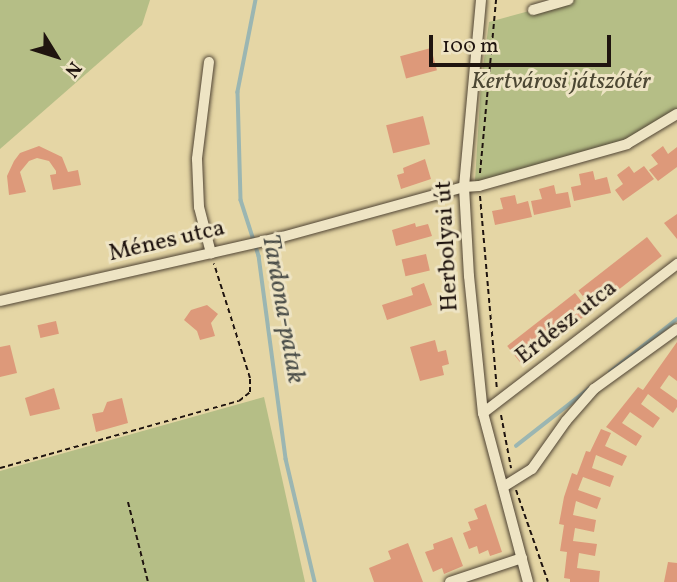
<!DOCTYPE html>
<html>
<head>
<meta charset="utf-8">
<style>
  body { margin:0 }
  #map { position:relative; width:677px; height:582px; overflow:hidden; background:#e5d6a5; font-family:Vollkorn,serif }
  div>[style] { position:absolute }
  .green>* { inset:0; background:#b5be86 }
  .stream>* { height:3.5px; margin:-1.75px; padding:0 1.75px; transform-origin:1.75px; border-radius:1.75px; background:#9bb6b2 }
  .building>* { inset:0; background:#dd997a; transform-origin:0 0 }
  .path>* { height:2px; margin-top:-1px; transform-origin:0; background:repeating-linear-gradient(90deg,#1f140f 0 5px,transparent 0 8.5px) }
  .roads { filter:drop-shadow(0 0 2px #504434) drop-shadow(0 0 2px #504434) }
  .street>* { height:10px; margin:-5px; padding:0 5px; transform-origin:5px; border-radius:5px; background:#eee4c4 }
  span { translate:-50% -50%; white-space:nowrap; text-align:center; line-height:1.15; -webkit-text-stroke:6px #eee4c4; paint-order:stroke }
  .park-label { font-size:24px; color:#4c4733; font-style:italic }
  .street-label { font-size:24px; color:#1f140f }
  .water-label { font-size:26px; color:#4a4d48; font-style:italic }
  .north { position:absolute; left:21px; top:21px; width:70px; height:70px; -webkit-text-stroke:5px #eee4c4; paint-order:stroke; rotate:128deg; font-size:19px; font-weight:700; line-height:28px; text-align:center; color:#1f140f }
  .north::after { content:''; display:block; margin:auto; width:24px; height:32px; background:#1f140f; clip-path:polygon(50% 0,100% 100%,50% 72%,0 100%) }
  .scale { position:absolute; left:429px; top:35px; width:182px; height:32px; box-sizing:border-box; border:4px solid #1f140f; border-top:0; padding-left:9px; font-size:21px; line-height:24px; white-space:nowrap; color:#1f140f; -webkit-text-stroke:5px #eee4c4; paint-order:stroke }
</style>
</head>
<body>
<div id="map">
  <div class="green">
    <div style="clip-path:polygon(0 0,150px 0,142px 25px,0 149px)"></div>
    <div style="clip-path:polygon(570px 0,677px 0,677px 114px,627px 144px,484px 185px,475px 181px,481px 83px,489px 22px)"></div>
    <div style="clip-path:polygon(264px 397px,305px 582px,0 582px,0 471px)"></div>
  </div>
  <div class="stream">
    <div style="left:256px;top:0;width:94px;rotate:101.1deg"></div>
    <div style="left:238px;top:92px;width:108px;rotate:88.4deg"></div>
    <div style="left:241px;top:200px;width:59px;rotate:72.2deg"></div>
    <div style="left:259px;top:256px;width:205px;rotate:82.4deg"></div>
    <div style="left:286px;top:459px;width:126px;rotate:76.7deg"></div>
    <div style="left:610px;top:372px;width:85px;rotate:-38.3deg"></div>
    <div style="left:516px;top:446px;width:94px;rotate:-38.1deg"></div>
  </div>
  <div class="building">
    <div style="left:431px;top:48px;width:23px;height:32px;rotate:75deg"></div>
    <div style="left:423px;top:116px;width:29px;height:38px;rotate:76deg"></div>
    <div style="clip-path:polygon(39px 146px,62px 157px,68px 172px,78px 170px,81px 185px,53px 190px,50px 175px,56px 174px,56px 171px,49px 161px,37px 158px,29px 161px,20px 172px,26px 192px,9px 195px,7px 176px,14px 161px,20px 153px)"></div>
    <div style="clip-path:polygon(663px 146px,668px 154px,677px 147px,677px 167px,658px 181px,649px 170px,658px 164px,651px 155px)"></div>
    <div style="clip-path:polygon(425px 159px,431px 179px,401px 189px,397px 175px,404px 173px,403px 168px)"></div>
    <div style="clip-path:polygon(629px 166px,634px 173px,644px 166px,654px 179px,623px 201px,615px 190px,623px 184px,617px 175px)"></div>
    <div style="clip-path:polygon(593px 171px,595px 180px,607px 177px,611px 193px,574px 201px,571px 187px,581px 185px,579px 174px)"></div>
    <div style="clip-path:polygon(554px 185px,556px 194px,568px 192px,571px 207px,534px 215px,531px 201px,542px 199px,539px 189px)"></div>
    <div style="clip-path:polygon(515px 195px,517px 204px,528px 201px,532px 217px,495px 225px,492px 211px,503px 209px,500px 198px)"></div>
    <div style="clip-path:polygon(677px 214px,677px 239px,664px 223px)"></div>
    <div style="clip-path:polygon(415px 223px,416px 227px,428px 224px,432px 236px,396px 246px,392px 230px)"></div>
    <div style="left:647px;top:237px;width:24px;height:87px;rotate:52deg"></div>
    <div style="left:426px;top:254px;width:17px;height:25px;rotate:77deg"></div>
    <div style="clip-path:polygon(424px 283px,432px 305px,387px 320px,382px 305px,413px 295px,411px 288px)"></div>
    <div style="left:575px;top:293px;width:24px;height:86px;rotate:52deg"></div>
    <div style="clip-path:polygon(207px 305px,218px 314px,211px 323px,215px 336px,200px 340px,197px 331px,184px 320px,191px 310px)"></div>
    <div style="left:56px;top:321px;width:13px;height:19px;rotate:77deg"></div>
    <div style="clip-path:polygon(435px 340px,438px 352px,446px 350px,449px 364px,442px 366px,444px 375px,420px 381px,410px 347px)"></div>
    <div style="clip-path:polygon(677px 342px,677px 381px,669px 375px,660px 388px,677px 400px,677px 407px,673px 413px,648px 394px,641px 404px,660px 418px,653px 428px,630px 412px,622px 423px,642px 436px,636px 446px,606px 427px,638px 387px,643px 390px)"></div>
    <div style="clip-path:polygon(10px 345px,17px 373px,0 377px,0 347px)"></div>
    <div style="clip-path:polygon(54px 388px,60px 409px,30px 416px,25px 398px)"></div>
    <div style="clip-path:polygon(122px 398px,128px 423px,96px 432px,92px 414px,103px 412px,107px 402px)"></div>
    <div style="clip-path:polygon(601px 429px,611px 433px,605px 446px,627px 456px,622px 466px,596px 455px,592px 468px,614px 476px,610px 487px,583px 477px,578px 490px,601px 498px,597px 509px,576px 501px,573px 515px,596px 520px,594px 532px,575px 528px,573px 541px,597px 544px,595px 556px,579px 553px,577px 568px,600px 571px,599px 582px,570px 582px,570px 579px,564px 578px,567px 552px,560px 551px,564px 525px,559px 524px,564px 497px,572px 473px,577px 475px,586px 451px,590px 452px)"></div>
    <div style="clip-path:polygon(486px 504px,502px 552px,490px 556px,488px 550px,479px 554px,477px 546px,469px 549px,463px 533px,471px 530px,468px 522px,478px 519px,474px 509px)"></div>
    <div style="clip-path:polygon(452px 537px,463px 566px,444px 574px,442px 568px,433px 572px,425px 552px,434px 549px,433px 544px)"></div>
    <div style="clip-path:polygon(408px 543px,423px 582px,374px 582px,369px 568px,391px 559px,388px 551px)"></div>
    <div style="clip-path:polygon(668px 562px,677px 563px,677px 582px,664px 582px)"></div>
  </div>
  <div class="path">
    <div style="left:480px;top:173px;width:174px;rotate:-84.7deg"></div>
    <div style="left:480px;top:196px;width:194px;rotate:85deg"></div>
    <div style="left:501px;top:415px;width:54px;rotate:79.3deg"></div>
    <div style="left:0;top:468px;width:248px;rotate:-15.7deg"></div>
    <div style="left:239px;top:401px;width:14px;rotate:-39deg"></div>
    <div style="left:250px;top:392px;width:14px;rotate:-90deg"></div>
    <div style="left:250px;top:378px;width:120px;rotate:-107.5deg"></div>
    <div style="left:516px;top:490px;width:97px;rotate:70.8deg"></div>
    <div style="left:128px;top:502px;width:82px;rotate:76deg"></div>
  </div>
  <div class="roads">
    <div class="street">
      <div style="left:481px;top:0;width:188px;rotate:95.2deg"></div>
      <div style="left:464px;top:187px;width:89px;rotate:86.8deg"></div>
      <div style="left:469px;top:276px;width:138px;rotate:84.2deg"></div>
      <div style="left:483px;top:413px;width:175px;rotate:75.1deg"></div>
      <div style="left:533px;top:10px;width:37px;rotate:-16deg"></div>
      <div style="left:209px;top:62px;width:98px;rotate:97.1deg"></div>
      <div style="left:197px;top:159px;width:48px;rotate:87.6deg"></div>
      <div style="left:199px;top:207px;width:48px;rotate:75.4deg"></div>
      <div style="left:0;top:301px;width:289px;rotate:-12.8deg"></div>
      <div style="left:282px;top:237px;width:189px;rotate:-15.4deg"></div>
      <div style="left:464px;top:187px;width:15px;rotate:-4deg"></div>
      <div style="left:479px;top:186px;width:154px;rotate:-15.8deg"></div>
      <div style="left:627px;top:144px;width:58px;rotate:-31deg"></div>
      <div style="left:483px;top:413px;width:245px;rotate:-37.5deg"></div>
      <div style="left:503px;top:487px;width:34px;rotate:-32deg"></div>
      <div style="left:532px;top:469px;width:59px;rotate:-54.7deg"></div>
      <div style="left:566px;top:421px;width:43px;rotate:-48.8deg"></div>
      <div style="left:594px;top:389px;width:102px;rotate:-35.9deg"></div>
      <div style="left:450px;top:582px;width:76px;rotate:-18.4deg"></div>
    </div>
  </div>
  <div class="park-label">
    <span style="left:561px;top:83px">Kertvárosi játszótér</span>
  </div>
  <div class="street-label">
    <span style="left:167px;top:242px;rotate:-13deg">Ménes utca</span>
    <span style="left:448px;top:246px;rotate:-93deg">Herbolyai út</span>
    <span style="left:567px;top:323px;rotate:-38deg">Erdész utca</span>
  </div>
  <div class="water-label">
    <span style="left:282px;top:309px;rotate:80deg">Tardona-patak</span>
  </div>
  <div class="north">N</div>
  <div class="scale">100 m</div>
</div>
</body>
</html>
